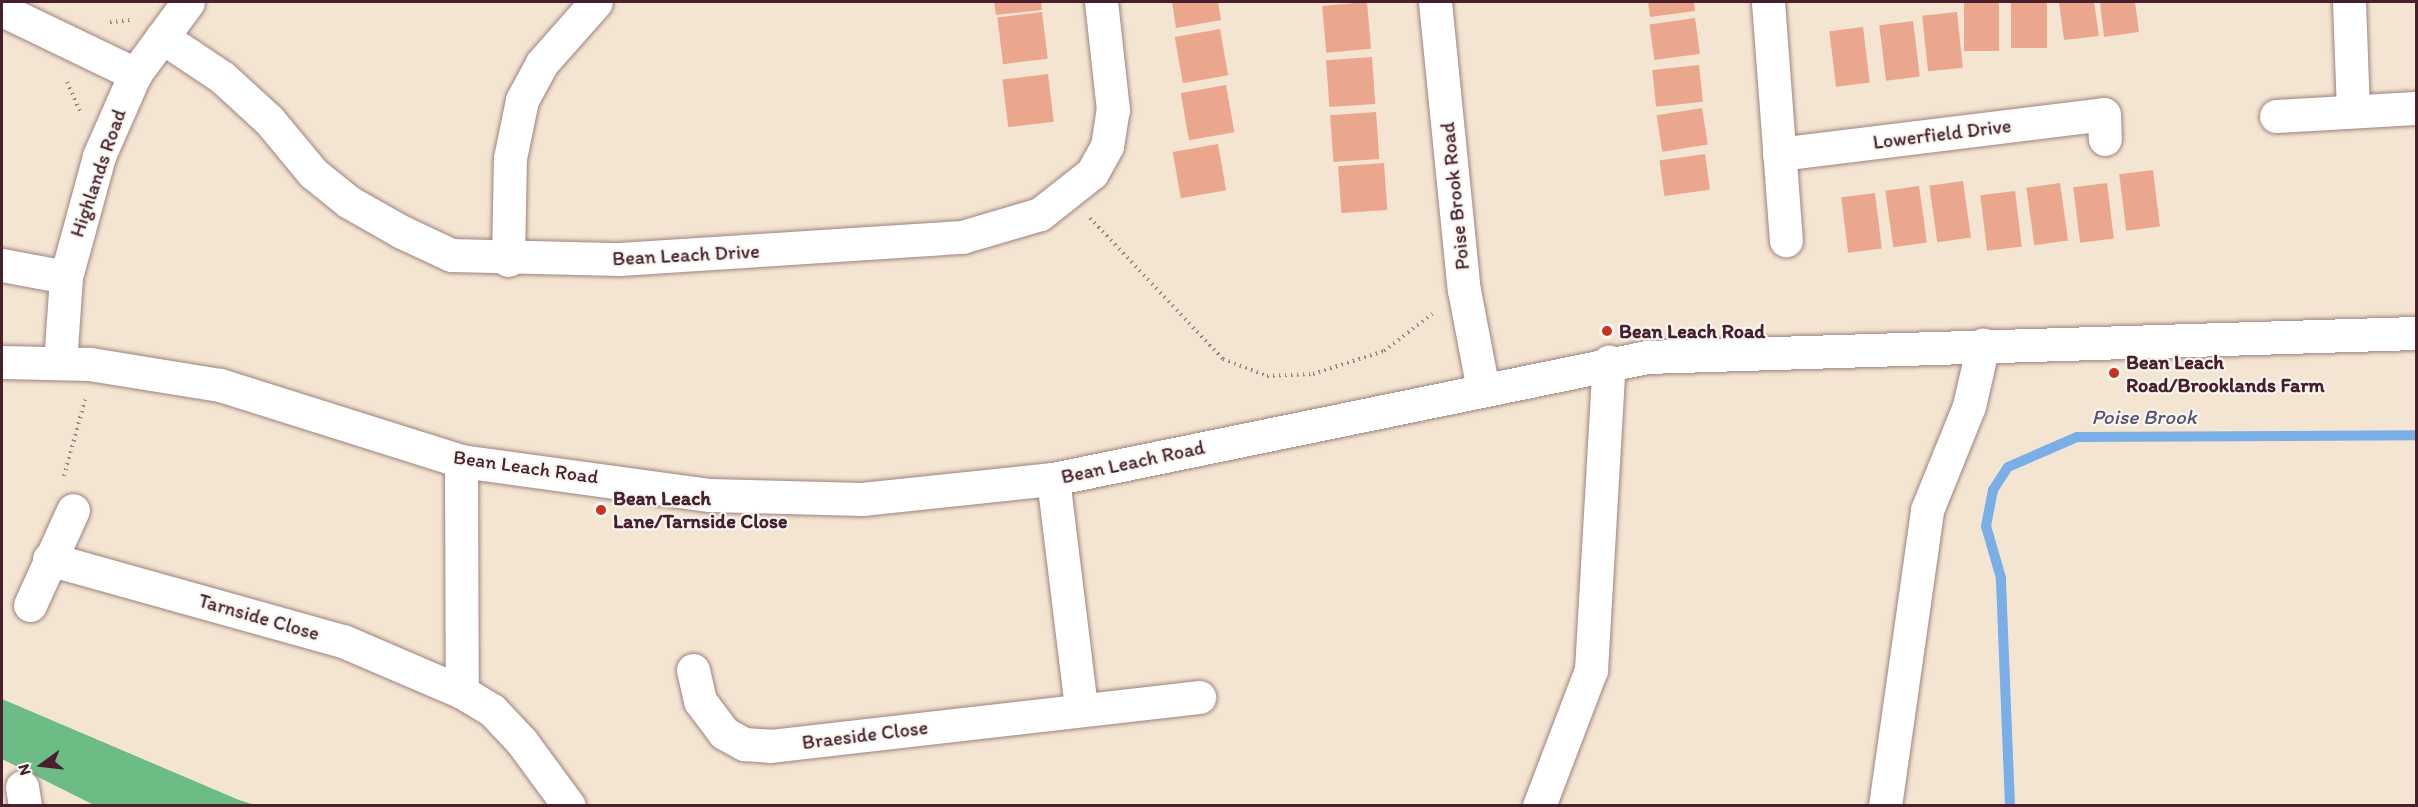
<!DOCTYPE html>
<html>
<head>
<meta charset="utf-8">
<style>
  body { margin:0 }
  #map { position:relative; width:2418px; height:807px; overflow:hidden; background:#f4e5d2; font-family:Itim,sans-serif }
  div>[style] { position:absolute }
  .forest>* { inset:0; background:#6cbc86 }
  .stream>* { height:10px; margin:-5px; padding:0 5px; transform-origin:5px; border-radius:5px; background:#79aee7 }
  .building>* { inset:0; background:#eaa78e; transform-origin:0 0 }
  .path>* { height:4px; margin-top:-2px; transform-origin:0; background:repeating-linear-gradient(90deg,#9f827e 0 1.5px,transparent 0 6px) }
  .roads { filter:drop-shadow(0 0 2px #9f827e) drop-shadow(0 0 2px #9f827e) }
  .minor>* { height:33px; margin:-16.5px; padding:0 16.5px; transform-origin:16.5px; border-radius:16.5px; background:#fff }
  .dots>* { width:16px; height:16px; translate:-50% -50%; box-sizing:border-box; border:3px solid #f6f6f2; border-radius:50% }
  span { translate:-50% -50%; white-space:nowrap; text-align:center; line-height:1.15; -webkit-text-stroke:4.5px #f6f6f2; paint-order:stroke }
  .street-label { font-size:20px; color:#4a1f2b }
  .poi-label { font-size:20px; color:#4a1f2b; font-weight:700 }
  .left { translate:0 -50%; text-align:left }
  .water-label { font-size:21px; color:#5a516d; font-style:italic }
  .frame { position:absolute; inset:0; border:3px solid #4a1f2b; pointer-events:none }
  .north { position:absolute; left:12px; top:735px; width:60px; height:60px; -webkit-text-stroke:4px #f6f6f2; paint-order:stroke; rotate:255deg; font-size:16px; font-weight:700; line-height:24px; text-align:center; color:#4a1f2b }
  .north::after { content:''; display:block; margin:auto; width:21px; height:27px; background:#4a1f2b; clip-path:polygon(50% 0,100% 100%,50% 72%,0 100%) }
</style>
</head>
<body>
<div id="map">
  <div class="forest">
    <div style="clip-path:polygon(2px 699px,239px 800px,255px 805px,94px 805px,2px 759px)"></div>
  </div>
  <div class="stream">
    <div style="left:2010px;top:806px;width:228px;rotate:-92.3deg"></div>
    <div style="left:2001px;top:578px;width:54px;rotate:-106.1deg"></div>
    <div style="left:1986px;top:526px;width:37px;rotate:-79deg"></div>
    <div style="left:1993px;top:490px;width:27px;rotate:-57deg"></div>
    <div style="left:2008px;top:467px;width:75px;rotate:-23.5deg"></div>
    <div style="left:2077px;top:437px;width:339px;rotate:-0.3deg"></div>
  </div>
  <div class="building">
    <div style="clip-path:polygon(994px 2px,1041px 2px,1042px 10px,996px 15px)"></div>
    <div style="clip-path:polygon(1172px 2px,1218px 2px,1221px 20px,1176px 28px)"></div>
    <div style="left:1367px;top:2px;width:47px;height:45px;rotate:85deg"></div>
    <div style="clip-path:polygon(1648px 2px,1694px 2px,1695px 11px,1650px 17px)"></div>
    <div style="left:1964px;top:2px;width:35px;height:49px"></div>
    <div style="left:2011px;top:2px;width:36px;height:46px"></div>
    <div style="clip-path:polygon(2059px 2px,2094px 2px,2099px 36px,2064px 40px)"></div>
    <div style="clip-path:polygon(2100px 2px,2135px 2px,2139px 32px,2104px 37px)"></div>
    <div style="left:1042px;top:12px;width:47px;height:45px;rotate:83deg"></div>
    <div style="left:1957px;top:12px;width:56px;height:35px;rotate:84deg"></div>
    <div style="left:1695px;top:18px;width:36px;height:46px;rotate:82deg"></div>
    <div style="left:1913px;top:21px;width:56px;height:34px;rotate:83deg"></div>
    <div style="left:1863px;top:27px;width:56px;height:34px;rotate:83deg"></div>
    <div style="left:1220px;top:29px;width:47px;height:46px;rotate:80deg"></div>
    <div style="left:1372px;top:57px;width:47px;height:46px;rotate:86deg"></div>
    <div style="left:1699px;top:65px;width:37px;height:47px;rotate:84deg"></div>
    <div style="left:1048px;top:74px;width:48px;height:46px;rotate:83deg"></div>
    <div style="left:1226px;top:85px;width:48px;height:46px;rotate:80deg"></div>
    <div style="left:1702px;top:108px;width:37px;height:46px;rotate:81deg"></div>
    <div style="left:1376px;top:112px;width:47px;height:46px;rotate:86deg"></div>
    <div style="left:1218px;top:144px;width:47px;height:46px;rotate:80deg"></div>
    <div style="left:1705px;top:154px;width:36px;height:46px;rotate:82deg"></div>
    <div style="left:1384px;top:163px;width:47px;height:46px;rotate:86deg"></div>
    <div style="left:2153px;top:170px;width:57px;height:34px;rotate:83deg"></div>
    <div style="left:1963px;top:181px;width:57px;height:34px;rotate:82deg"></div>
    <div style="left:2060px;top:183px;width:58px;height:34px;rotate:82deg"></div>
    <div style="left:2107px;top:183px;width:56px;height:34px;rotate:83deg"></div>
    <div style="left:1919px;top:186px;width:57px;height:34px;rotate:82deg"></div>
    <div style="left:2015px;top:191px;width:56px;height:35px;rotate:83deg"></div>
    <div style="left:1875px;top:193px;width:56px;height:34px;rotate:83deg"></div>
  </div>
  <div class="path">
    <div style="left:110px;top:22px;width:20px;rotate:-6deg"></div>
    <div style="left:67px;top:82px;width:32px;rotate:66deg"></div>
    <div style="left:1090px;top:218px;width:194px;rotate:46.7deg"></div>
    <div style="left:1223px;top:359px;width:47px;rotate:21.1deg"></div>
    <div style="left:1267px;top:376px;width:46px;rotate:-2.5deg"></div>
    <div style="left:1313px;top:374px;width:75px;rotate:-17.9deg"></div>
    <div style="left:1384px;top:351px;width:61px;rotate:-37.6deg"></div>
    <div style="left:64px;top:476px;width:79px;rotate:-74.6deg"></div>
  </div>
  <div class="roads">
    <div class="minor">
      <div style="left:1435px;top:2px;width:289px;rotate:84.3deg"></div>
      <div style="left:1464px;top:290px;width:102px;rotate:79.2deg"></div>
      <div style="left:1768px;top:2px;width:239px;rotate:85.7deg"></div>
      <div style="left:2349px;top:2px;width:109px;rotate:87.9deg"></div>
      <div style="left:2px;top:10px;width:148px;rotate:25.7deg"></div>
      <div style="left:162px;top:37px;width:72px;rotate:33.7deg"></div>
      <div style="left:222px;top:77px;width:64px;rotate:42.5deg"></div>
      <div style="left:269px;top:120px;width:69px;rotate:50.3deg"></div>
      <div style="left:313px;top:173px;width:46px;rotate:38.9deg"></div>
      <div style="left:349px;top:202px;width:61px;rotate:29.5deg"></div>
      <div style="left:402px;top:232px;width:54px;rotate:25.1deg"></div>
      <div style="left:451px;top:255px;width:169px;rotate:1.4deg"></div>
      <div style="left:620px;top:259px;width:343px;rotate:-3.7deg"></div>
      <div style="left:962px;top:237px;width:81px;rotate:-16.4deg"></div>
      <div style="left:1040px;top:214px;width:66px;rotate:-38.3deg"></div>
      <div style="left:1092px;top:173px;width:31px;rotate:-61deg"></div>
      <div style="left:1107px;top:146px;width:36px;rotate:-81deg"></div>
      <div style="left:1113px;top:110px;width:109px;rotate:-96.3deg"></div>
      <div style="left:2276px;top:116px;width:140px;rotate:-3.3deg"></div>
      <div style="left:1779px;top:154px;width:327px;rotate:-7deg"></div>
      <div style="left:2104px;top:114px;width:25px;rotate:88deg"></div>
      <div style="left:508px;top:260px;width:102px;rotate:-88.9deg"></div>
      <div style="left:510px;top:158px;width:59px;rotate:-78.3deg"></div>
      <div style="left:522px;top:100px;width:42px;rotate:-61.6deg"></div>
      <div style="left:542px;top:63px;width:81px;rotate:-48.5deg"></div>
      <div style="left:2px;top:265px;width:65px;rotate:10.6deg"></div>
      <div style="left:2px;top:362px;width:88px;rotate:1.3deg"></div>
      <div style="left:90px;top:364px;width:132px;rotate:9.2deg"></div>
      <div style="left:220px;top:385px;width:253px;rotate:17.5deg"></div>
      <div style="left:461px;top:461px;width:251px;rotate:7.8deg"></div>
      <div style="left:710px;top:495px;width:152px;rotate:1.5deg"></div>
      <div style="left:862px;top:499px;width:192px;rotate:-6deg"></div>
      <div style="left:1053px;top:479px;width:606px;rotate:-11.61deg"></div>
      <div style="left:1647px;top:357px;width:769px;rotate:-1.79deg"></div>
      <div style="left:60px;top:363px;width:86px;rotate:-86deg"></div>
      <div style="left:66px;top:277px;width:125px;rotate:-74.7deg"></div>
      <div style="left:99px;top:156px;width:90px;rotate:-66.3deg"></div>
      <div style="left:135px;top:74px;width:89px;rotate:-53.6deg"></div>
      <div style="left:461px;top:461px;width:231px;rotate:89.8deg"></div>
      <div style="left:1053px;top:479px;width:231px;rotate:83deg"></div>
      <div style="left:49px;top:559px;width:305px;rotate:15.6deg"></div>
      <div style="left:343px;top:641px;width:129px;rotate:23.2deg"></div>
      <div style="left:462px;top:692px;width:35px;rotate:31deg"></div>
      <div style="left:492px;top:710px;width:44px;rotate:46.8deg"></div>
      <div style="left:522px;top:742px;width:79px;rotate:53.7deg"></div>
      <div style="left:30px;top:605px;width:104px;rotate:-65.6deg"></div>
      <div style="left:693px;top:670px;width:32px;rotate:77deg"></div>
      <div style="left:700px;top:701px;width:40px;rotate:53deg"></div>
      <div style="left:724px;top:733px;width:23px;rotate:29deg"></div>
      <div style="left:744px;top:744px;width:26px;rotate:4deg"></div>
      <div style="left:770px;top:746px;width:432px;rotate:-6.5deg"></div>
      <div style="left:22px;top:787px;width:19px;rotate:81deg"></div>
      <div style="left:1539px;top:806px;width:146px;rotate:-69.1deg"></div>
      <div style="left:1591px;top:670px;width:309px;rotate:-86.7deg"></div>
      <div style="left:1885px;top:806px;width:299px;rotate:-81.9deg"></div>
      <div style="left:1927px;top:510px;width:112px;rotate:-68deg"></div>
      <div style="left:1969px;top:406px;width:63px;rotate:-77.1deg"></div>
    </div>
  </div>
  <div class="dots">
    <div style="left:1607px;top:331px;background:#c8321e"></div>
    <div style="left:2114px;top:373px;background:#c8321e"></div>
    <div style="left:601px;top:510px;background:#c8321e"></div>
  </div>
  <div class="street-label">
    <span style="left:1942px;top:134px;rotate:-7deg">Lowerfield Drive</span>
    <span style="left:98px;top:173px;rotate:-71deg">Highlands Road</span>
    <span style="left:1455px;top:196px;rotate:-96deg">Poise Brook Road</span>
    <span style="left:686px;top:255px;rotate:-3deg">Bean Leach Drive</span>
    <span style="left:1133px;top:462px;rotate:-12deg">Bean Leach Road</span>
    <span style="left:526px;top:467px;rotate:8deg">Bean Leach Road</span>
    <span style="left:259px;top:617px;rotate:16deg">Tarnside Close</span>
    <span style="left:865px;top:735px;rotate:-7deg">Braeside Close</span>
  </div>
  <div class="poi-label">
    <span class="left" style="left:1619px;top:331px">Bean Leach Road</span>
    <span class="left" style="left:2126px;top:374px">Bean Leach<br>Road/Brooklands Farm</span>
    <span class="left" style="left:613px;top:510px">Bean Leach<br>Lane/Tarnside Close</span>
  </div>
  <div class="water-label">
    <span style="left:2144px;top:417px">Poise Brook</span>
  </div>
  <div class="frame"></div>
  <div class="north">N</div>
</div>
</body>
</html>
